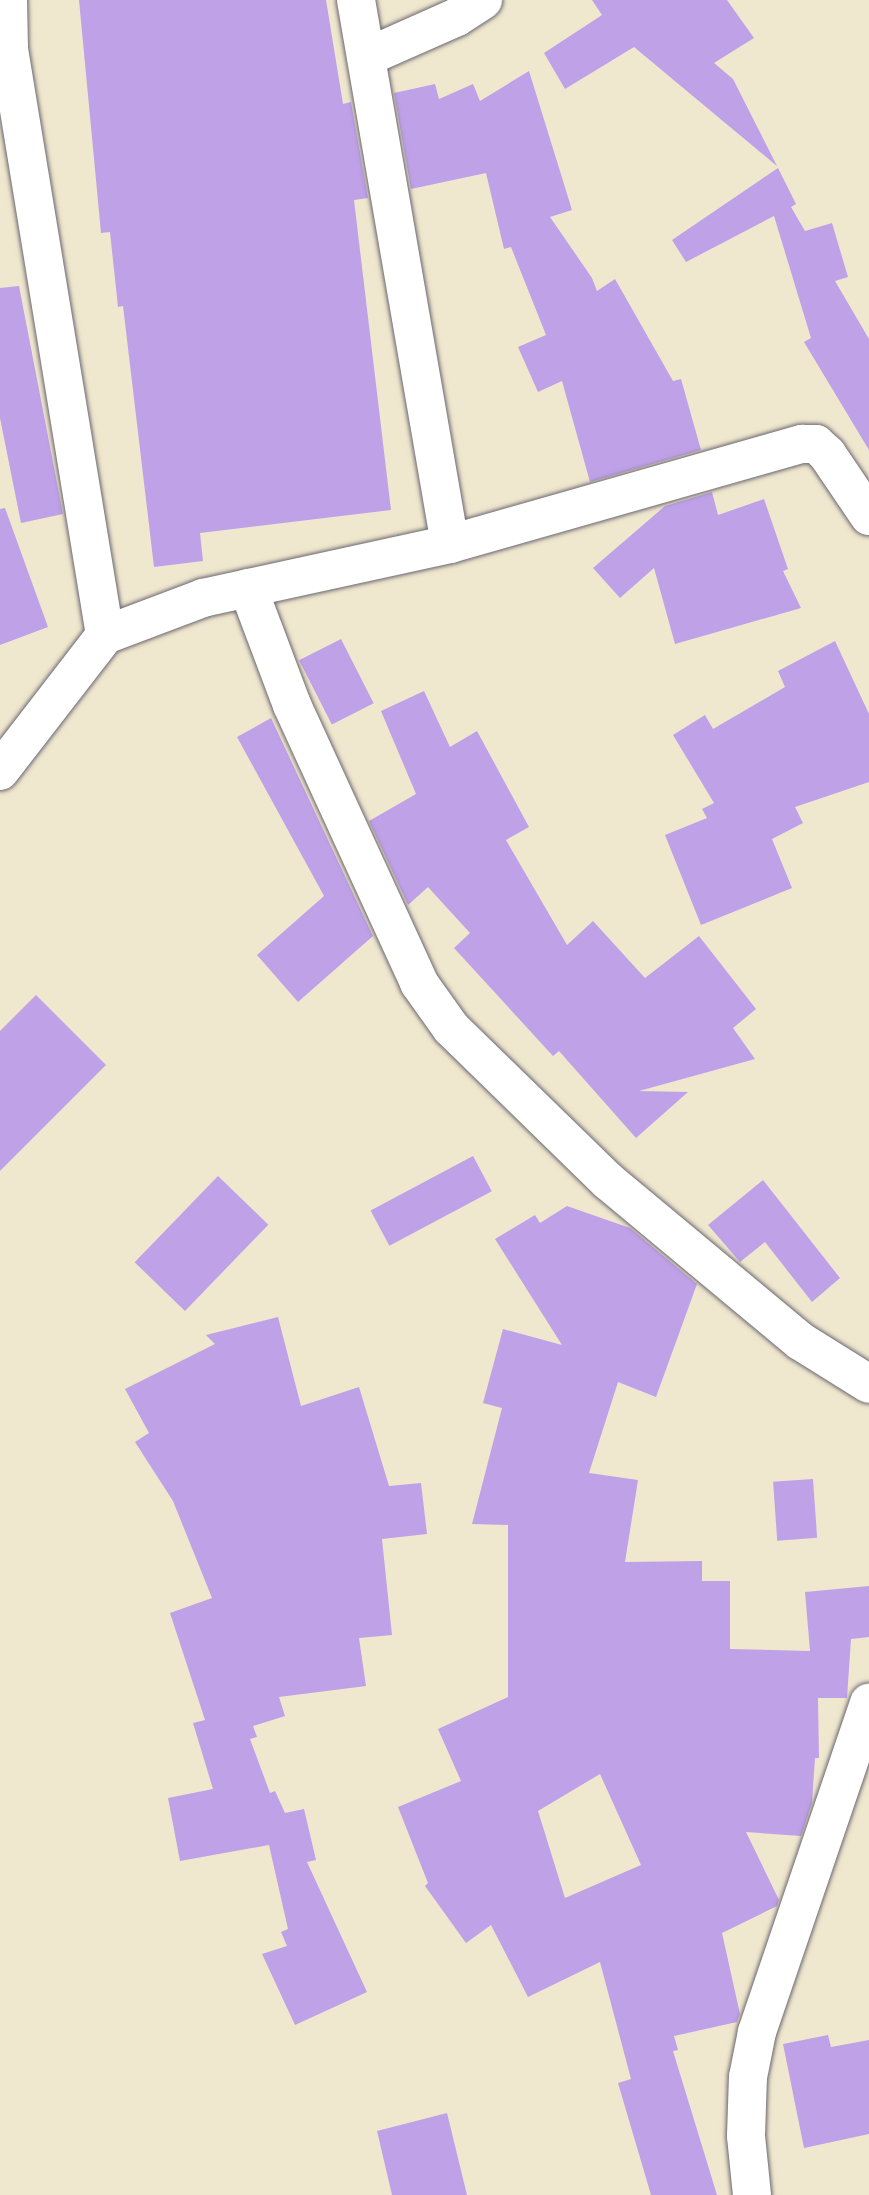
<!DOCTYPE html>
<html>
<head>
<meta charset="utf-8">
<style>
  body { margin:0 }
  #map { position:relative; width:869px; height:2195px; overflow:hidden; background:#f0e7cf; font-family:"Balsamiq Sans",sans-serif }
  div>[style] { position:absolute }
  .building>* { inset:0; background:#bfa1e8; transform-origin:0 0 }
  .roads { filter:drop-shadow(0 0 2px #6a676f) drop-shadow(0 0 2px #6a676f) }
  .minor>* { height:38px; margin:-19px; padding:0 19px; transform-origin:19px; border-radius:19px; background:#fff }
  span { translate:-50% -50%; white-space:nowrap; text-align:center; line-height:1.15; -webkit-text-stroke:5px #f6f6f2; paint-order:stroke }
</style>
</head>
<body>
<div id="map">
  <div class="building">
    <div style="clip-path:polygon(79px 0,326px 0,343px 104px,351px 102px,368px 198px,354px 200px,391px 510px,200px 533px,203px 561px,154px 567px,123px 306px,118px 307px,110px 232px,101px 233px)"></div>
    <div style="clip-path:polygon(592px 0,727px 0,754px 38px,714px 63px,733px 79px,777px 166px,634px 47px,565px 89px,544px 53px,602px 15px)"></div>
    <div style="clip-path:polygon(529px 71px,572px 210px,550px 217px,592px 278px,597px 291px,615px 279px,673px 381px,681px 379px,701px 450px,590px 482px,562px 381px,538px 392px,518px 347px,546px 335px,511px 247px,504px 249px,486px 173px,411px 189px,394px 93px,435px 84px,439px 99px,473px 84px,480px 101px)"></div>
    <div style="clip-path:polygon(778px 168px,796px 204px,791px 207px,805px 231px,832px 223px,848px 277px,835px 281px,869px 339px,869px 450px,804px 342px,811px 338px,774px 216px,686px 262px,672px 240px)"></div>
    <div style="clip-path:polygon(19px 286px,63px 514px,21px 523px,0 418px,0 288px)"></div>
    <div style="clip-path:polygon(712px 492px,718px 515px,764px 499px,788px 569px,783px 571px,801px 608px,675px 644px,654px 568px,620px 598px,593px 568px,665px 506px)"></div>
    <div style="clip-path:polygon(5px 508px,48px 627px,0 645px,0 509px)"></div>
    <div style="left:341px;top:639px;width:72px;height:47px;rotate:63deg"></div>
    <div style="clip-path:polygon(835px 641px,869px 714px,869px 782px,795px 807px,803px 823px,772px 839px,792px 888px,701px 925px,665px 835px,707px 818px,702px 809px,714px 803px,673px 735px,705px 715px,713px 729px,785px 687px,778px 671px)"></div>
    <div style="clip-path:polygon(424px 691px,450px 747px,477px 731px,529px 827px,506px 840px,567px 945px,593px 921px,645px 978px,699px 936px,756px 1009px,733px 1028px,755px 1059px,639px 1091px,688px 1092px,636px 1138px,559px 1051px,553px 1056px,454px 948px,470px 933px,428px 887px,408px 905px,369px 821px,416px 794px,381px 711px)"></div>
    <div style="clip-path:polygon(271px 718px,373px 936px,298px 1002px,257px 955px,324px 896px,237px 737px)"></div>
    <div style="clip-path:polygon(36px 995px,106px 1065px,0 1171px,0 1031px)"></div>
    <div style="left:473px;top:1156px;width:40px;height:116px;rotate:62deg"></div>
    <div style="left:218px;top:1176px;width:70px;height:120px;rotate:44deg"></div>
    <div style="clip-path:polygon(763px 1180px,840px 1278px,812px 1302px,765px 1242px,740px 1262px,708px 1225px)"></div>
    <div style="clip-path:polygon(evenodd,567px 1206px,630px 1228px,697px 1284px,656px 1397px,618px 1382px,589px 1473px,638px 1480px,625px 1562px,702px 1561px,702px 1581px,730px 1581px,730px 1649px,810px 1651px,805px 1592px,869px 1586px,869px 1637px,851px 1639px,847px 1698px,818px 1698px,819px 1758px,815px 1758px,812px 1803px,801px 1836px,746px 1832px,779px 1900px,777px 1906px,722px 1933px,740px 2014px,737px 2022px,674px 2036px,678px 2050px,673px 2051px,717px 2195px,651px 2195px,618px 2083px,631px 2079px,600px 1962px,528px 1997px,491px 1925px,466px 1943px,425px 1886px,428px 1883px,398px 1807px,461px 1781px,438px 1729px,508px 1697px,508px 1525px,472px 1524px,502px 1408px,483px 1403px,503px 1329px,562px 1345px,495px 1239px,535px 1215px,540px 1223px,567px 1206px,600px 1774px,641px 1865px,565px 1898px,538px 1811px,600px 1774px)"></div>
    <div style="clip-path:polygon(278px 1317px,301px 1406px,359px 1387px,389px 1486px,421px 1483px,427px 1534px,382px 1539px,392px 1635px,359px 1638px,366px 1686px,279px 1697px,285px 1716px,253px 1726px,257px 1737px,250px 1739px,270px 1793px,275px 1791px,285px 1813px,304px 1809px,316px 1860px,307px 1862px,367px 1992px,295px 2025px,262px 1954px,287px 1946px,281px 1932px,288px 1929px,269px 1845px,180px 1861px,168px 1798px,213px 1789px,193px 1723px,205px 1720px,170px 1613px,212px 1598px,173px 1501px,135px 1442px,149px 1433px,125px 1389px,215px 1344px,206px 1335px)"></div>
    <div style="left:813px;top:1479px;width:59px;height:40px;rotate:86deg"></div>
    <div style="clip-path:polygon(828px 2035px,831px 2047px,869px 2040px,869px 2134px,804px 2148px,783px 2044px)"></div>
    <div style="clip-path:polygon(447px 2113px,467px 2195px,392px 2195px,377px 2131px)"></div>
  </div>
  <div class="roads">
    <div class="minor">
      <div style="left:8px;top:0;width:49px;rotate:88.8deg"></div>
      <div style="left:9px;top:49px;width:594px;rotate:80.7deg"></div>
      <div style="left:356px;top:0;width:552px;rotate:80.2deg"></div>
      <div style="left:450px;top:544px;width:366px;rotate:-15.9deg"></div>
      <div style="left:802px;top:444px;width:14px"></div>
      <div style="left:816px;top:444px;width:15px;rotate:42deg"></div>
      <div style="left:827px;top:454px;width:75px;rotate:55.9deg"></div>
      <div style="left:369px;top:56px;width:96px;rotate:-23.9deg"></div>
      <div style="left:457px;top:17px;width:31px;rotate:-33deg"></div>
      <div style="left:248px;top:588px;width:125px;rotate:69.4deg"></div>
      <div style="left:292px;top:705px;width:306px;rotate:65.4deg"></div>
      <div style="left:419px;top:983px;width:55px;rotate:54.6deg"></div>
      <div style="left:451px;top:1028px;width:219px;rotate:44.3deg"></div>
      <div style="left:608px;top:1181px;width:250px;rotate:39.8deg"></div>
      <div style="left:800px;top:1341px;width:81px;rotate:31.9deg"></div>
      <div style="left:0;top:771px;width:172px;rotate:-52.3deg"></div>
      <div style="left:105px;top:635px;width:105px;rotate:-20.7deg"></div>
      <div style="left:203px;top:598px;width:253px;rotate:-12.3deg"></div>
      <div style="left:752px;top:2195px;width:59px;rotate:-95.8deg"></div>
      <div style="left:746px;top:2136px;width:59px;rotate:-88.1deg"></div>
      <div style="left:748px;top:2077px;width:46px;rotate:-78.7deg"></div>
      <div style="left:757px;top:2032px;width:348px;rotate:-71.2deg"></div>
    </div>
  </div>
</div>
</body>
</html>
